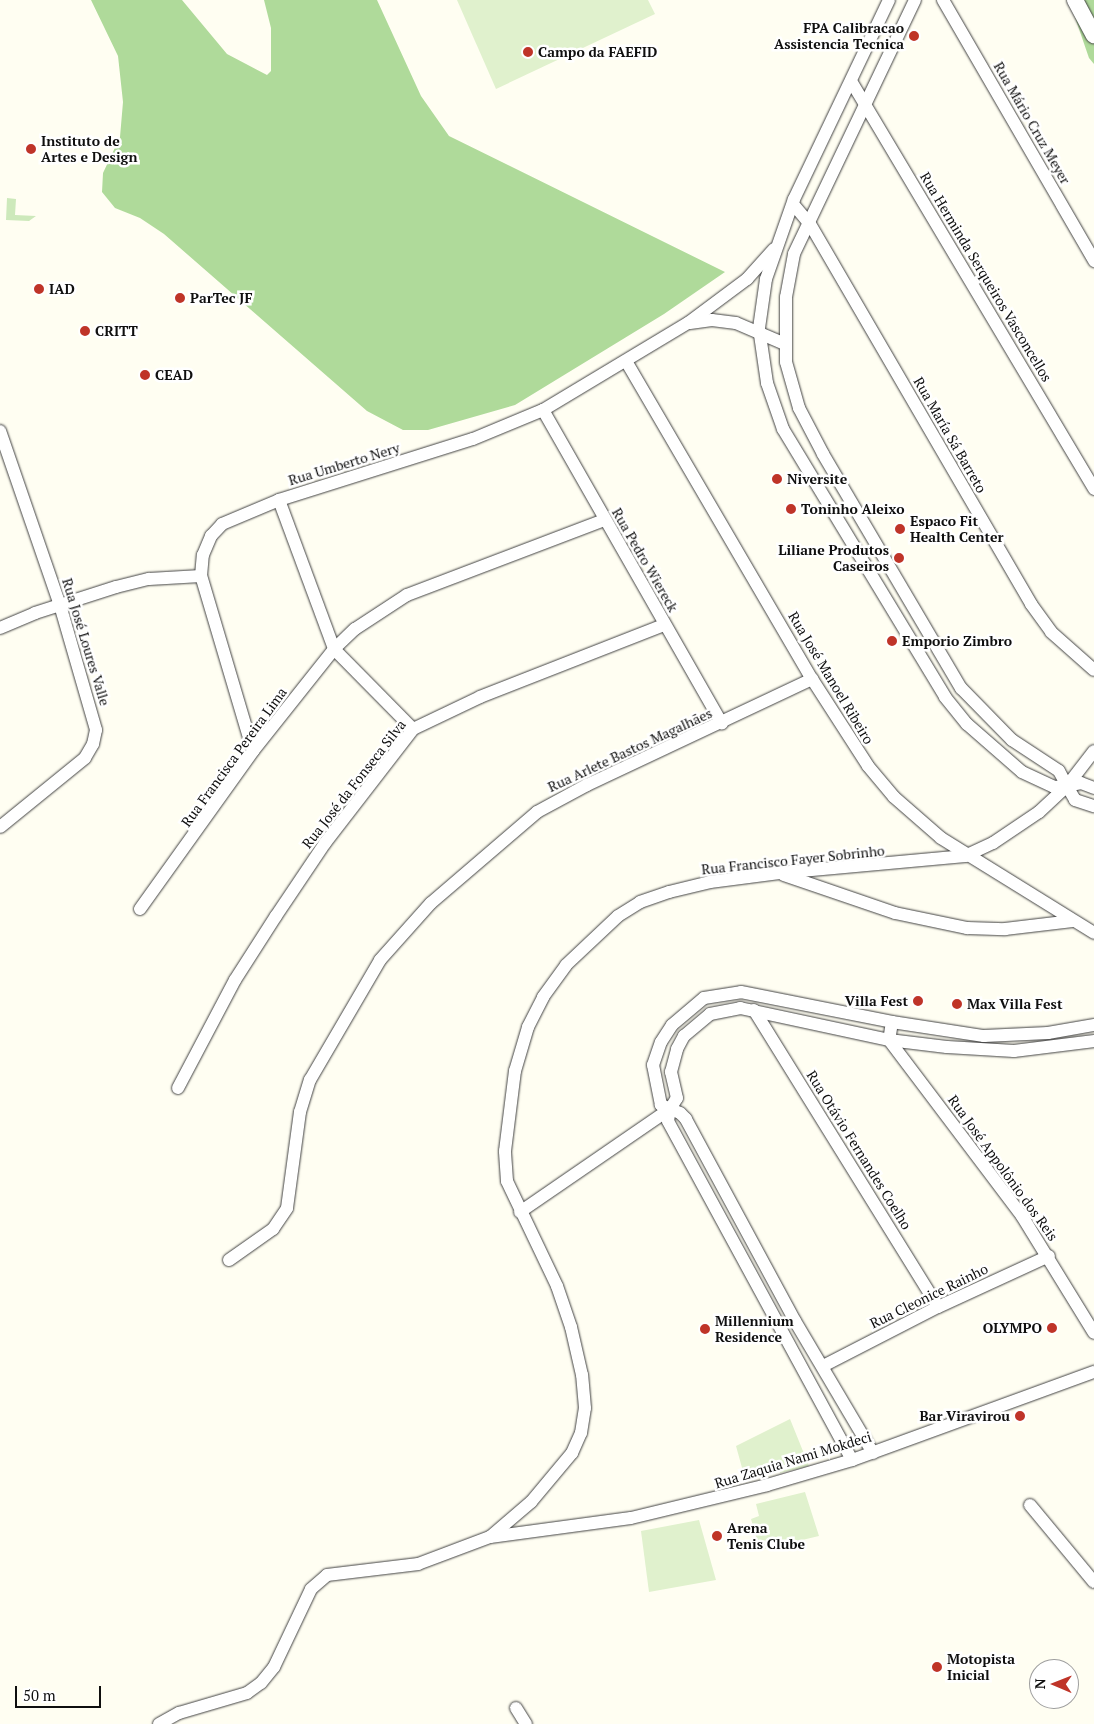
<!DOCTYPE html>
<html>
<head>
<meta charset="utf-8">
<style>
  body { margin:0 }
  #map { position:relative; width:1094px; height:1724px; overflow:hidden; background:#fffef2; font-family:"PT Serif",serif }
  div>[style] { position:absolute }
  .green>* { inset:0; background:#cde9bb }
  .forest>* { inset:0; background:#afda9a }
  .pitch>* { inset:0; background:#e0f1cd }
  .roads { filter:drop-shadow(0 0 1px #424242) drop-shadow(0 0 1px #424242) }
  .minor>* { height:12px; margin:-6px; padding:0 6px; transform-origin:6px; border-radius:6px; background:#fff }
  .tertiary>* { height:16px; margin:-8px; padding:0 8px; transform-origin:8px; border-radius:8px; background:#fff }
  .dots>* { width:14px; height:14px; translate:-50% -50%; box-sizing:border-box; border:2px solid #fff; border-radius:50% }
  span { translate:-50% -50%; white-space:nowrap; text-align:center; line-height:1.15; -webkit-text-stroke:5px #fff; paint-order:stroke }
  .poi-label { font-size:14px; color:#0f0f0f; font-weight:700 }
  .right { translate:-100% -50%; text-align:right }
  .left { translate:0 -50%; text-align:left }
  .street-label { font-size:14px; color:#0f0f0f }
  .north { position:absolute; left:1029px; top:1659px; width:50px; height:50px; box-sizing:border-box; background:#fff; border:1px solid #9f9f9f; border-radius:50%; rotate:271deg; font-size:14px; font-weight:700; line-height:20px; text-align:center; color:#0f0f0f }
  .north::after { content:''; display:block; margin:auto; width:18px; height:22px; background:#bf3428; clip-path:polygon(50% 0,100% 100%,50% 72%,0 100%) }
  .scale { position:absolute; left:15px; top:1686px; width:86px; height:22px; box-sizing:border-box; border:2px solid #0f0f0f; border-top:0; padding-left:6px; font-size:15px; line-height:18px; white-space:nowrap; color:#0f0f0f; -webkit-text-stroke:4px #fff; paint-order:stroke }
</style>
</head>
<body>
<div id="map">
  <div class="green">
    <div style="clip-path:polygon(7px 198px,16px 199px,15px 215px,36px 216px,29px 221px,6px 220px)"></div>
  </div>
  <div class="forest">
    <div style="clip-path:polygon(91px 0,182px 0,227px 54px,267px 75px,271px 71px,271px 28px,264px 0,377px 0,421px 96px,449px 136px,725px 272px,664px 314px,515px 405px,428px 430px,403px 430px,367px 411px,164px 234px,140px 218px,115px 208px,102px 192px,103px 173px,120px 137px,123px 102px,118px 56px)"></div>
    <div style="clip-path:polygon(1069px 0,1094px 0,1094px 64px,1089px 58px)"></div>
  </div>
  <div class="pitch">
    <div style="clip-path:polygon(457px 0,648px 0,655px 14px,496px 89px)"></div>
    <div style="clip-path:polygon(790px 1419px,809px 1466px,780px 1473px,776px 1460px,744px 1475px,736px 1446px)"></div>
    <div style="clip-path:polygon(805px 1492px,819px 1536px,760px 1550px,751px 1519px,759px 1516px,756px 1504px)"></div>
    <div style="clip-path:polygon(699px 1520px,716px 1580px,649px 1592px,641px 1531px)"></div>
  </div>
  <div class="roads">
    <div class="minor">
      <div style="left:889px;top:0;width:221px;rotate:115.5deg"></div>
      <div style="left:794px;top:199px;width:85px;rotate:109.3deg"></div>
      <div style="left:766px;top:279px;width:49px;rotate:98.1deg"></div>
      <div style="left:759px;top:328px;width:56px;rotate:81.7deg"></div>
      <div style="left:767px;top:383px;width:49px;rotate:70.8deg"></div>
      <div style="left:783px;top:429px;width:313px;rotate:58.8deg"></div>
      <div style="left:945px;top:697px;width:35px;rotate:51deg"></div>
      <div style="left:967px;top:724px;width:73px;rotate:41.1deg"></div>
      <div style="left:1022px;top:772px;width:35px;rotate:25deg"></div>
      <div style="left:1054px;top:787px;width:13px;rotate:-4deg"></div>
      <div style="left:1067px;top:786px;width:16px;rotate:60deg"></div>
      <div style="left:1075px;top:800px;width:20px;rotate:18deg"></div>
      <div style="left:915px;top:0;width:281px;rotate:115.5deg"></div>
      <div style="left:794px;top:254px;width:44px;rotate:100.5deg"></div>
      <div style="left:786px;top:297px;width:65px;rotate:90deg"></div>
      <div style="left:786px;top:362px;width:48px;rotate:74.2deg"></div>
      <div style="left:799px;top:408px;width:52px;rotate:62.4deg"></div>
      <div style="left:823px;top:454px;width:272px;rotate:59.5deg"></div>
      <div style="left:961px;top:688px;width:73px;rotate:45.6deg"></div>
      <div style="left:1012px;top:740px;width:56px;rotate:33.4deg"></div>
      <div style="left:1059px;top:771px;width:17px;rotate:62deg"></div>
      <div style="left:1067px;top:786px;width:14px;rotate:-12deg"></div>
      <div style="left:1081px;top:783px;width:14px;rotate:21deg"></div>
      <div style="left:943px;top:0;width:302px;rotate:59.9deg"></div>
      <div style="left:851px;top:81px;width:475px;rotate:59.2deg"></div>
      <div style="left:793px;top:204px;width:26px;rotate:50deg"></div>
      <div style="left:810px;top:224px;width:440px;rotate:59.8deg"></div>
      <div style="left:1031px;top:604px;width:34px;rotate:54deg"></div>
      <div style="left:1051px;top:632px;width:57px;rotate:41.5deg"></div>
      <div style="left:690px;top:323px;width:22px;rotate:-8deg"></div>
      <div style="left:712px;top:320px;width:24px;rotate:7deg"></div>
      <div style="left:736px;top:323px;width:53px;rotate:23.2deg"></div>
      <div style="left:626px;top:361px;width:368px;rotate:59.7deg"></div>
      <div style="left:812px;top:679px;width:103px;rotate:57.2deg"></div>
      <div style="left:868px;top:766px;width:40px;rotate:50deg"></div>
      <div style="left:894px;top:797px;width:62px;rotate:41.1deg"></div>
      <div style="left:941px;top:838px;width:180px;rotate:31.8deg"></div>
      <div style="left:543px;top:410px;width:361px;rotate:60.3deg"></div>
      <div style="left:0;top:431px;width:184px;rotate:71deg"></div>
      <div style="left:60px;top:605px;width:130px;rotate:73.9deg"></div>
      <div style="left:96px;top:730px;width:14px;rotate:102deg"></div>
      <div style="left:93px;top:744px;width:16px;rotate:120deg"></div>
      <div style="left:85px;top:758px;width:109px;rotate:140.9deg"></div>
      <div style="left:279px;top:500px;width:159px;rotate:69.7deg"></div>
      <div style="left:334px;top:649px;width:112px;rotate:45.4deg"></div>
      <div style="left:0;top:628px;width:38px;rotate:-23deg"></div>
      <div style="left:35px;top:613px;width:85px;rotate:-17.8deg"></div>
      <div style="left:116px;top:587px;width:34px;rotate:-14deg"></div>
      <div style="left:149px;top:579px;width:52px;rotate:-3.3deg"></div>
      <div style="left:253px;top:751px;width:183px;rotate:-106.5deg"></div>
      <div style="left:201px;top:576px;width:21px;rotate:-85deg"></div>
      <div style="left:203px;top:555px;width:21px;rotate:-67deg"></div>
      <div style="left:211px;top:536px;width:16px;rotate:-47deg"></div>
      <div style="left:222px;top:524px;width:62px;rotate:-22.8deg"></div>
      <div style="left:279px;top:500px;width:203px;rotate:-17.5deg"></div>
      <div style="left:473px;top:439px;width:76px;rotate:-22.5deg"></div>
      <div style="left:543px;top:410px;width:169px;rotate:-31deg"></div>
      <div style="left:688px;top:323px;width:74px;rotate:-36.7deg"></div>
      <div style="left:747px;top:279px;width:40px;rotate:-48deg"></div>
      <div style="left:784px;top:875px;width:117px;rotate:18.9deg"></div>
      <div style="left:895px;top:913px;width:74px;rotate:11.8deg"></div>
      <div style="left:967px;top:928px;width:38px;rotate:2deg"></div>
      <div style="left:1005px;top:929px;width:68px;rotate:-6.7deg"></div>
      <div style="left:140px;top:909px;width:194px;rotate:-54.4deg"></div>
      <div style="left:253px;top:751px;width:130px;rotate:-51.5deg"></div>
      <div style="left:334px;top:649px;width:29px;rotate:-44deg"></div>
      <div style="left:355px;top:629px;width:62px;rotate:-33.2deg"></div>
      <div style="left:407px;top:595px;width:211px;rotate:-20.8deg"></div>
      <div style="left:754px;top:1010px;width:349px;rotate:58.2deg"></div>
      <div style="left:892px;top:1022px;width:18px;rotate:99deg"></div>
      <div style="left:889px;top:1040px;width:221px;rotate:52.9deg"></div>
      <div style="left:1022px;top:1216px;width:137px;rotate:58.4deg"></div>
      <div style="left:178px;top:1088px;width:122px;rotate:-62.2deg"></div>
      <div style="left:235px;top:980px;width:76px;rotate:-57.4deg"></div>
      <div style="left:276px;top:916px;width:88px;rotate:-56.1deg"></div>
      <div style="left:325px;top:843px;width:144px;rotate:-52.3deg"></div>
      <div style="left:413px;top:729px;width:74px;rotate:-25.5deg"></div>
      <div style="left:480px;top:697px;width:198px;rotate:-21.4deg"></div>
      <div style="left:520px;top:1212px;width:182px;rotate:-34.5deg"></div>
      <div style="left:229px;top:1260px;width:54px;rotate:-35.2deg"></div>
      <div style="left:273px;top:1229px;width:25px;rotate:-56deg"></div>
      <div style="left:287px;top:1208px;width:97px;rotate:-82.3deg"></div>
      <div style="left:300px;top:1112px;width:34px;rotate:-73deg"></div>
      <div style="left:310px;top:1080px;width:139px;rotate:-59.7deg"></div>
      <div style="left:380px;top:960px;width:76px;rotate:-48.2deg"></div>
      <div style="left:431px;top:903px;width:140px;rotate:-40.6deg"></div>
      <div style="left:537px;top:812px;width:57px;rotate:-28.4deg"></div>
      <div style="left:587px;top:785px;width:249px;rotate:-25.2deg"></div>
      <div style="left:823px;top:1366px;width:129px;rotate:-27.2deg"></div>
      <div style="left:938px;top:1307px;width:122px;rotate:-24.7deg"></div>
      <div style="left:873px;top:1453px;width:153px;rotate:-120.6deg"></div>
      <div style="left:795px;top:1321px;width:230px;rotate:-118.4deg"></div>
      <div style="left:686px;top:1119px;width:8px;rotate:-135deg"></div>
      <div style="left:680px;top:1113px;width:21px;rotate:-157deg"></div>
      <div style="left:661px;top:1105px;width:41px;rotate:-101.3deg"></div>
      <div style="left:653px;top:1065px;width:24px;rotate:-71deg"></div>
      <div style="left:661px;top:1042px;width:20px;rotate:-57deg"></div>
      <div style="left:672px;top:1025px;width:42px;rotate:-40.2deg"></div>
      <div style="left:704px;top:998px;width:37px;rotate:-9deg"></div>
      <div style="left:741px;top:992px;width:154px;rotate:11.2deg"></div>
      <div style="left:892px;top:1022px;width:93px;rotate:8.7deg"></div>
      <div style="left:984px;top:1036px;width:64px;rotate:-2.7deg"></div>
      <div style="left:1048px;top:1033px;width:47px;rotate:-9.9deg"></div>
      <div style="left:852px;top:1460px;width:386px;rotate:-118.5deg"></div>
      <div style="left:668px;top:1121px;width:12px;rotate:-81deg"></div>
      <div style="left:670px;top:1109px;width:13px;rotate:-58deg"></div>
      <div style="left:677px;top:1098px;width:27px;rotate:-103deg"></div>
      <div style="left:671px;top:1072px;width:24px;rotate:-75deg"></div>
      <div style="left:677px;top:1049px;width:15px;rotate:-62deg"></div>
      <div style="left:684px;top:1036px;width:34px;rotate:-40deg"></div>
      <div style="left:710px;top:1014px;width:31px;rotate:-11deg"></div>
      <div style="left:740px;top:1008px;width:152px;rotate:12.1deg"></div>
      <div style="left:889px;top:1040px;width:58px;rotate:6.9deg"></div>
      <div style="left:947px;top:1047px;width:67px;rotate:3.4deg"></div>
      <div style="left:1014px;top:1051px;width:81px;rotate:-7.1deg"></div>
      <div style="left:1030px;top:1505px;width:100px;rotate:50.3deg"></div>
      <div style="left:490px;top:1537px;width:142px;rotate:-7.7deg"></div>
      <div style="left:631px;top:1518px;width:140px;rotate:-13.6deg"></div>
      <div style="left:767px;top:1485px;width:89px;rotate:-16.4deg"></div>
      <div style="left:852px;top:1460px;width:258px;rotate:-20deg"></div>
      <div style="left:516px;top:1708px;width:19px;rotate:58deg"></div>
      <div style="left:159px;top:1724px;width:23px;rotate:-29deg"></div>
      <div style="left:179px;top:1713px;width:71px;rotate:-16.4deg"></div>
      <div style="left:247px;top:1693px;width:17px;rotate:-36deg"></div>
      <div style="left:261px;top:1683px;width:21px;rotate:-51deg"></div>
      <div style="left:274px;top:1667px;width:86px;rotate:-64.6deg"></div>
      <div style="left:311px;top:1589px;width:21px;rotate:-41deg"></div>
      <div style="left:327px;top:1575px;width:92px;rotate:-6.9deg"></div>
      <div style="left:418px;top:1564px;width:77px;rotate:-20.6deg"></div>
      <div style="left:490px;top:1537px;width:54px;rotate:-40.5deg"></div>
      <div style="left:531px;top:1502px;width:64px;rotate:-50.1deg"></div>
      <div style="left:572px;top:1453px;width:22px;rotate:-66deg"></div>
      <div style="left:581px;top:1433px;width:25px;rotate:-81deg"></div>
      <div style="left:585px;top:1408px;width:33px;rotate:-95deg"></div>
      <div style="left:582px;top:1375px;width:49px;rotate:-102.9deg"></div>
      <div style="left:571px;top:1327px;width:43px;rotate:-108.9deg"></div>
      <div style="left:557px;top:1286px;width:116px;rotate:-115.5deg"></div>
      <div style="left:507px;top:1181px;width:30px;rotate:-94deg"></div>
      <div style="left:505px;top:1151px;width:81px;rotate:-82.9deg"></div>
      <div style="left:515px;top:1071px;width:46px;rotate:-73.5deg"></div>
      <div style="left:528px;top:1027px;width:34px;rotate:-63deg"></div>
      <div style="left:543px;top:997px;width:39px;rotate:-54deg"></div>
      <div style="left:566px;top:965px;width:71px;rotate:-43.3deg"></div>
      <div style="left:618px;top:916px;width:26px;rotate:-32deg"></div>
      <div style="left:640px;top:902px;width:31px;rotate:-19deg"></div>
      <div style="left:669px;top:892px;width:42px;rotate:-13.7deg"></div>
      <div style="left:710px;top:882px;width:70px;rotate:-7.4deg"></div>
      <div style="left:779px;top:873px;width:187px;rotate:-5.2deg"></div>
      <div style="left:965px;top:856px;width:31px;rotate:-25deg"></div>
      <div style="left:993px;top:843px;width:55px;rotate:-34deg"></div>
      <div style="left:1039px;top:812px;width:38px;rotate:-43deg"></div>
      <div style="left:1067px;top:786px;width:44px;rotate:-52.4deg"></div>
    </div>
    <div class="tertiary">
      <div style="left:1075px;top:0;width:40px;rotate:62deg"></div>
    </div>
  </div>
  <div class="dots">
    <div style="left:914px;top:36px;background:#bf3428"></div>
    <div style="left:528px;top:52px;background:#bf3428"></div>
    <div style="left:31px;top:149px;background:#bf3428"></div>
    <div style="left:39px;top:289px;background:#bf3428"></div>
    <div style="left:180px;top:298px;background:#bf3428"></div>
    <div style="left:85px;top:331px;background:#bf3428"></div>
    <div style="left:145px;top:375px;background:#bf3428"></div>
    <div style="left:777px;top:479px;background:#bf3428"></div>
    <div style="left:791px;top:509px;background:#bf3428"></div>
    <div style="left:900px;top:529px;background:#bf3428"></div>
    <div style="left:899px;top:558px;background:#bf3428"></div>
    <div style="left:892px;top:641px;background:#bf3428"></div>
    <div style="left:918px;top:1001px;background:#bf3428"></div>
    <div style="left:957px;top:1004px;background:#bf3428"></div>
    <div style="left:1052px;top:1328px;background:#bf3428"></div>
    <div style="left:705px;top:1329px;background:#bf3428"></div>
    <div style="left:1020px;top:1416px;background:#bf3428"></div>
    <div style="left:717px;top:1536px;background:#bf3428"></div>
    <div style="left:937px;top:1667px;background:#bf3428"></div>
  </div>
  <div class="poi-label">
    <span class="right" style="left:904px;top:36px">FPA Calibracao<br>Assistencia Tecnica</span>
    <span class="left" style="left:538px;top:52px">Campo da FAEFID</span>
    <span class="left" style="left:41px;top:149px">Instituto de<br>Artes e Design</span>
    <span class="left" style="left:49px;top:289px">IAD</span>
    <span class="left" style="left:190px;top:298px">ParTec JF</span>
    <span class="left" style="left:95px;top:331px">CRITT</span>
    <span class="left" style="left:155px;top:375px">CEAD</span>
    <span class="left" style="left:787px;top:479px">Niversite</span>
    <span class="left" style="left:801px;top:509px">Toninho Aleixo</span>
    <span class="left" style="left:910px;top:529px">Espaco Fit<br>Health Center</span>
    <span class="right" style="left:889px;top:558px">Liliane Produtos<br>Caseiros</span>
    <span class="left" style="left:902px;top:641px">Emporio Zimbro</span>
    <span class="right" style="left:908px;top:1001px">Villa Fest</span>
    <span class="left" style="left:967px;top:1004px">Max Villa Fest</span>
    <span class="left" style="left:715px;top:1329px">Millennium<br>Residence</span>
    <span class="right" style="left:1042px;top:1328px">OLYMPO</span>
    <span class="right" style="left:1010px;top:1416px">Bar Viravirou</span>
    <span class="left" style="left:727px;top:1536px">Arena<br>Tenis Clube</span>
    <span class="left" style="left:947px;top:1667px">Motopista<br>Inicial</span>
  </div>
  <div class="street-label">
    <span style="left:1032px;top:123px;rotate:60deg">Rua Mário Cruz Meyer</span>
    <span style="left:986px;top:277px;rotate:59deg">Rua Herminda Serqueiros Vasconcellos</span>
    <span style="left:950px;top:435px;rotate:60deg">Rua María Sá Barreto</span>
    <span style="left:344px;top:464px;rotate:-17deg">Rua Umberto Nery</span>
    <span style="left:645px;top:560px;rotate:60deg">Rua Pedro Wiereck</span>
    <span style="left:86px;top:642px;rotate:73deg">Rua José Loures Valle</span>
    <span style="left:831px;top:678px;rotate:59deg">Rua José Manoel Ribeiro</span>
    <span style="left:630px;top:750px;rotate:-25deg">Rua Arlete Bastos Magalhães</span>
    <span style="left:234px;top:757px;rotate:-54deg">Rua Francisca Pereira Lima</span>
    <span style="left:354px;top:784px;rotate:-52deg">Rua José da Fonseca Silva</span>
    <span style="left:793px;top:860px;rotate:-6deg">Rua Francisco Fayer Sobrinho</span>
    <span style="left:859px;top:1150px;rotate:58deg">Rua Otávio Fernandes Coelho</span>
    <span style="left:1003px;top:1168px;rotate:54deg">Rua José Appolônio dos Reis</span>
    <span style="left:929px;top:1296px;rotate:-26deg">Rua Cleonice Rainho</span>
    <span style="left:793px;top:1460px;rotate:-17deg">Rua Zaquia Nami Mokdeci</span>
  </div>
  <div class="north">N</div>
  <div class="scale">50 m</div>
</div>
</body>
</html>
